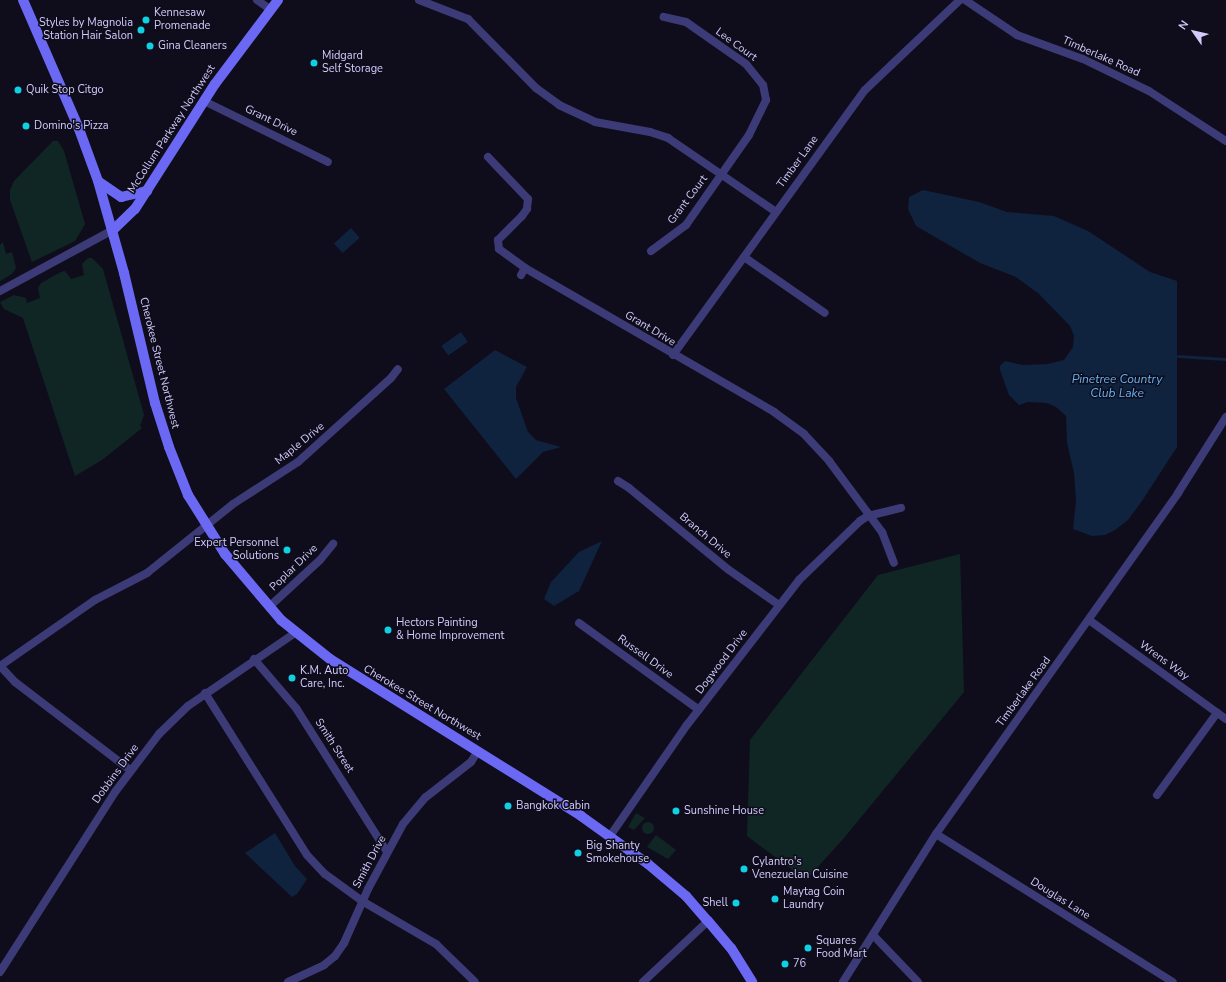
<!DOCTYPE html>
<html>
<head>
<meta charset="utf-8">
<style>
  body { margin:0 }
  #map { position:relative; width:1226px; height:982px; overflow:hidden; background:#0f0d1c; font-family:"Nunito Sans",sans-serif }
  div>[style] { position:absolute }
  .green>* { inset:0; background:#102624 }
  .round { border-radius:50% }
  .water>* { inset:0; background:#0f223e; transform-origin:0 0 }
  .stream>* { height:2.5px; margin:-1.25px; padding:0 1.25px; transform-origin:1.25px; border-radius:1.25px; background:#0f223e }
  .street>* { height:8px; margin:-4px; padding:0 4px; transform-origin:4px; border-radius:4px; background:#3c3b78 }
  .secondary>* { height:10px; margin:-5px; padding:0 5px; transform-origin:5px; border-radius:5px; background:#6b69f4 }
  .dots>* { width:11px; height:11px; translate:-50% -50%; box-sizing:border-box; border:2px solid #0f0d1c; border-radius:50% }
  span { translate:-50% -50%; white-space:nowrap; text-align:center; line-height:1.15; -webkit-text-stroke:3px #0f0d1c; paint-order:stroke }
  .poi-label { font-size:11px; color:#d0cbfb }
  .left { translate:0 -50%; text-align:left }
  .right { translate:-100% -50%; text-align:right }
  .street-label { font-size:11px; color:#d0cbfb }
  .water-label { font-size:12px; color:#61b2f4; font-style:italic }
  .north { position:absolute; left:1174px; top:12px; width:40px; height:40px; -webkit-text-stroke:3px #0f0d1c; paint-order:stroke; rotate:304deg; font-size:11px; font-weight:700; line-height:16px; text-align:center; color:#d0cbfb }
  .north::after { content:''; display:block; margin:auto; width:14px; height:18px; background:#d0cbfb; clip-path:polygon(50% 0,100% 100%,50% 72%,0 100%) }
</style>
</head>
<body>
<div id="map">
  <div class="green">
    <div style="clip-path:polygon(53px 141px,58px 141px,64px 151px,85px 224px,75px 241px,32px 262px,10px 200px,10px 190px,14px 181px)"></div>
    <div style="clip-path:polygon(3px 242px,6px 254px,12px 252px,16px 268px,12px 274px,0 281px,0 245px)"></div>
    <div style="clip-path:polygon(88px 258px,92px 258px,103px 269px,144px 415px,140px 426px,142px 428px,102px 460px,75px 476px,23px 318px,4px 309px,0 302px,14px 295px,26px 298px,27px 303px,40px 298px,38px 288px,41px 283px,61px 272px,65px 271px,71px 279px,84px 275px,82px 264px)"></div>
    <div style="clip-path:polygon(960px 554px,964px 692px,844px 838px,806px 880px,747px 836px,750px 740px,878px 575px)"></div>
    <div style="clip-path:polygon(636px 813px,645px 818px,634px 830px,628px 827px)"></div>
    <div class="round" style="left:642px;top:822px;width:12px;height:12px"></div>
    <div style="clip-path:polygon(656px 835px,676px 850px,668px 859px,647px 847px)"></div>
  </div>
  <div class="water">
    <div style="clip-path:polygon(923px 190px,979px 202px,1007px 212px,1054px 216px,1088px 231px,1150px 272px,1177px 281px,1177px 447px,1142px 501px,1128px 520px,1115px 530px,1105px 535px,1092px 536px,1073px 529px,1076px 501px,1074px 473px,1067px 443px,1066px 416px,1056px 407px,1047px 403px,1028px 402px,1019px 405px,1009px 395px,1000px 370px,1000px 366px,1005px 361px,1023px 365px,1048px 364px,1064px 360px,1073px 347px,1074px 336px,1070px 326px,1039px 294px,1016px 277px,980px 263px,916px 226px,908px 209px,909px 197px)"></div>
    <div style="left:351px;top:228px;width:13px;height:23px;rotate:48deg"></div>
    <div style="left:461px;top:332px;width:12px;height:24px;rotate:55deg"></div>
    <div style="clip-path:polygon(495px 350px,527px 367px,516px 387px,516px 398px,528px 432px,536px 440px,561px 447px,543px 452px,516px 479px,444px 389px)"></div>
    <div style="clip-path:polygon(602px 541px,579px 591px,554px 606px,544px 599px,551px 582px,579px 552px)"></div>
    <div style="clip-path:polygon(275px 833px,295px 866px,307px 879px,297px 894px,292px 897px,245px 853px)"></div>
  </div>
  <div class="stream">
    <div style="left:1178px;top:356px;width:48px;rotate:3.6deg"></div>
  </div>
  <div class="street">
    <div style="left:257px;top:0;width:16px;rotate:35deg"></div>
    <div style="left:419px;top:0;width:53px;rotate:21.2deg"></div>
    <div style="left:468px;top:19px;width:97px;rotate:45.4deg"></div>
    <div style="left:536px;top:88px;width:29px;rotate:36deg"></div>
    <div style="left:559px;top:105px;width:40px;rotate:25deg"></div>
    <div style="left:595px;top:122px;width:56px;rotate:10.3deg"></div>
    <div style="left:650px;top:132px;width:19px;rotate:18deg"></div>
    <div style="left:668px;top:138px;width:131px;rotate:34.4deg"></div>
    <div style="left:965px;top:0;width:63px;rotate:33.9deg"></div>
    <div style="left:1017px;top:35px;width:70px;rotate:20deg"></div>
    <div style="left:1083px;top:59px;width:73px;rotate:25.9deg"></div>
    <div style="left:1149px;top:91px;width:92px;rotate:33deg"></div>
    <div style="left:204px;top:101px;width:138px;rotate:26.2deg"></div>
    <div style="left:488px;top:157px;width:58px;rotate:46.4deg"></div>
    <div style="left:528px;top:199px;width:10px;rotate:96deg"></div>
    <div style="left:527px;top:209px;width:9px;rotate:126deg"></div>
    <div style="left:522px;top:216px;width:34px;rotate:135deg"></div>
    <div style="left:498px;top:240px;width:9px;rotate:84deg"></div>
    <div style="left:499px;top:249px;width:32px;rotate:36deg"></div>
    <div style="left:525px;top:268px;width:288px;rotate:30deg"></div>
    <div style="left:774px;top:412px;width:37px;rotate:36deg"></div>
    <div style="left:804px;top:434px;width:37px;rotate:47deg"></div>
    <div style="left:829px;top:461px;width:89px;rotate:53.3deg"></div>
    <div style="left:882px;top:532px;width:33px;rotate:69deg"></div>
    <div style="left:651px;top:251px;width:44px;rotate:-36.6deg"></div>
    <div style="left:686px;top:225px;width:110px;rotate:-55deg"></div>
    <div style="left:749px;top:135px;width:39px;rotate:-64deg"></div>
    <div style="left:766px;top:100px;width:15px;rotate:-101deg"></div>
    <div style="left:763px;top:85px;width:27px;rotate:-129deg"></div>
    <div style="left:746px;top:64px;width:73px;rotate:-145deg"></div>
    <div style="left:686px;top:22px;width:23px;rotate:-167deg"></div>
    <div style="left:744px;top:257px;width:98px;rotate:34.7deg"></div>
    <div style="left:521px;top:275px;width:8px;rotate:-60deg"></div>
    <div style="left:0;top:291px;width:128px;rotate:-28.4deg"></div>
    <div style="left:673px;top:355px;width:327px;rotate:-54.1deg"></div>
    <div style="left:865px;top:90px;width:131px;rotate:-43.5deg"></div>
    <div style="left:618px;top:481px;width:13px;rotate:32deg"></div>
    <div style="left:629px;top:488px;width:129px;rotate:39.4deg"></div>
    <div style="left:729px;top:570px;width:61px;rotate:35deg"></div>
    <div style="left:269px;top:607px;width:69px;rotate:-42.7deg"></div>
    <div style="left:320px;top:560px;width:21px;rotate:-51deg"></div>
    <div style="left:1089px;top:620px;width:169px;rotate:35.9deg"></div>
    <div style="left:579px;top:623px;width:148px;rotate:35.9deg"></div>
    <div style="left:254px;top:659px;width:65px;rotate:49.4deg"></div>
    <div style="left:296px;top:708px;width:170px;rotate:57.7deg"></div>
    <div style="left:0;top:666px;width:116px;rotate:-34.8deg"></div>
    <div style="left:95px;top:600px;width:59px;rotate:-27.4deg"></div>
    <div style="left:147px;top:573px;width:110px;rotate:-38.7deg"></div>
    <div style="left:233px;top:504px;width:77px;rotate:-32.9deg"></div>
    <div style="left:298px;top:462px;width:125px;rotate:-42.1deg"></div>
    <div style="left:391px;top:378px;width:11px;rotate:-52deg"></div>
    <div style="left:0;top:666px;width:22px;rotate:47deg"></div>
    <div style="left:15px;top:682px;width:145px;rotate:37.4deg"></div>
    <div style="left:205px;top:693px;width:191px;rotate:57.8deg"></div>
    <div style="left:307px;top:855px;width:26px;rotate:47deg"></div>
    <div style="left:325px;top:874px;width:46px;rotate:36.1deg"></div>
    <div style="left:362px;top:901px;width:86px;rotate:30.2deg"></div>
    <div style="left:436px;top:944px;width:54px;rotate:44.3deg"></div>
    <div style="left:1157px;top:795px;width:102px;rotate:-53.8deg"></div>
    <div style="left:936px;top:834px;width:279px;rotate:32deg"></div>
    <div style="left:610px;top:836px;width:135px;rotate:-55.3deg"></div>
    <div style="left:687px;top:725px;width:183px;rotate:-52.3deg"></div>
    <div style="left:799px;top:580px;width:85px;rotate:-44deg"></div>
    <div style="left:860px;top:521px;width:9px;rotate:-32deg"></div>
    <div style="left:868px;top:516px;width:34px;rotate:-14deg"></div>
    <div style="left:873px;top:935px;width:65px;rotate:46.2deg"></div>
    <div style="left:0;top:972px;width:214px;rotate:-57.4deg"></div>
    <div style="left:115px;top:792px;width:73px;rotate:-52.8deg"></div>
    <div style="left:159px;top:734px;width:40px;rotate:-44deg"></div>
    <div style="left:188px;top:706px;width:130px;rotate:-34.3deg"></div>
    <div style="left:288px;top:982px;width:40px;rotate:-25deg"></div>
    <div style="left:324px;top:965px;width:14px;rotate:-39deg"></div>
    <div style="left:335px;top:956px;width:16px;rotate:-55deg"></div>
    <div style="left:344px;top:943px;width:59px;rotate:-66deg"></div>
    <div style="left:368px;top:889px;width:74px;rotate:-61.7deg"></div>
    <div style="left:403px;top:824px;width:35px;rotate:-50deg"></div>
    <div style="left:426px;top:797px;width:57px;rotate:-37.9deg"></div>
    <div style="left:471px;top:762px;width:13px;rotate:-58deg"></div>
    <div style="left:643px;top:982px;width:89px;rotate:-43.2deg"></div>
    <div style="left:843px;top:982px;width:175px;rotate:-57.9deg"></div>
    <div style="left:936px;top:834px;width:418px;rotate:-54.6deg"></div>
    <div style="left:1178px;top:493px;width:90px;rotate:-57.7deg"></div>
  </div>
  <div class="secondary">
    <div style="left:23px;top:0;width:141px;rotate:66.5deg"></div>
    <div style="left:79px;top:129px;width:55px;rotate:69.9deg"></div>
    <div style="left:98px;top:181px;width:96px;rotate:74.2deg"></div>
    <div style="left:124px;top:273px;width:134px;rotate:76.6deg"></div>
    <div style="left:155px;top:403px;width:46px;rotate:72.3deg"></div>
    <div style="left:169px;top:447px;width:52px;rotate:68.4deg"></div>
    <div style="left:188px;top:495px;width:70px;rotate:57.9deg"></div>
    <div style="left:225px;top:554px;width:87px;rotate:49.7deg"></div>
    <div style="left:281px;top:620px;width:63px;rotate:38.5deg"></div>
    <div style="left:330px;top:659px;width:296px;rotate:32deg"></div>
    <div style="left:581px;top:816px;width:82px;rotate:35.6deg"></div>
    <div style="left:648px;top:864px;width:50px;rotate:40.1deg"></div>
    <div style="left:686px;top:896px;width:33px;rotate:49deg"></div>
    <div style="left:708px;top:921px;width:35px;rotate:50deg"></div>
    <div style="left:731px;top:948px;width:40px;rotate:58deg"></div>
    <div style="left:99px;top:182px;width:27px;rotate:34deg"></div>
    <div style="left:121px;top:197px;width:27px;rotate:-13deg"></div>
    <div style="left:113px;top:230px;width:30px;rotate:-44deg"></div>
    <div style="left:135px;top:209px;width:148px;rotate:-57.4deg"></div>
    <div style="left:215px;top:84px;width:105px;rotate:-53.1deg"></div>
  </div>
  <div class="dots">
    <div style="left:146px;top:20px;background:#10d1e3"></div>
    <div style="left:141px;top:30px;background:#10d1e3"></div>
    <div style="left:150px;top:46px;background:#10d1e3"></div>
    <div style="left:314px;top:63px;background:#10d1e3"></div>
    <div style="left:18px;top:90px;background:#10d1e3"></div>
    <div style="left:26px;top:126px;background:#10d1e3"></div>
    <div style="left:287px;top:550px;background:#10d1e3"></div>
    <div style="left:388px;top:630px;background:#10d1e3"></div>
    <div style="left:292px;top:678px;background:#10d1e3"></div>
    <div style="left:508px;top:806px;background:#10d1e3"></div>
    <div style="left:676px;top:811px;background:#10d1e3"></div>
    <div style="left:578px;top:853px;background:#10d1e3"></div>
    <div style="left:744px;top:869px;background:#10d1e3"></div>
    <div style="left:775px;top:899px;background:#10d1e3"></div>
    <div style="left:736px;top:903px;background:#10d1e3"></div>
    <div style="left:808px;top:948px;background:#10d1e3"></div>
    <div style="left:785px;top:964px;background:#10d1e3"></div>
  </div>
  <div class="poi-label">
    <span class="left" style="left:154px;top:20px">Kennesaw<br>Promenade</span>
    <span class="right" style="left:133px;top:30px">Styles by Magnolia<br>Station Hair Salon</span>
    <span class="left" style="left:158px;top:46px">Gina Cleaners</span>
    <span class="left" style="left:322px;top:63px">Midgard<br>Self Storage</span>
    <span class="left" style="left:26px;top:90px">Quik Stop Citgo</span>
    <span class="left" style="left:34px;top:126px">Domino's Pizza</span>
    <span class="right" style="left:279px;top:550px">Expert Personnel<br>Solutions</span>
    <span class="left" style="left:396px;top:630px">Hectors Painting<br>&amp; Home Improvement</span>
    <span class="left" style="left:300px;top:678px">K.M. Auto<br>Care, Inc.</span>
    <span class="left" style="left:516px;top:806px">Bangkok Cabin</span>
    <span class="left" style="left:684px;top:811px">Sunshine House</span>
    <span class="left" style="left:586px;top:853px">Big Shanty<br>Smokehouse</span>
    <span class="left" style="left:752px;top:869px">Cylantro's<br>Venezuelan Cuisine</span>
    <span class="left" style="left:783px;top:899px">Maytag Coin<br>Laundry</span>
    <span class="right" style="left:728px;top:903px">Shell</span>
    <span class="left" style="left:816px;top:948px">Squares<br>Food Mart</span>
    <span class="left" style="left:793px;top:964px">76</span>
  </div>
  <div class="street-label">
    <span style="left:736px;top:45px;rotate:36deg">Lee Court</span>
    <span style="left:1101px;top:57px;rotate:24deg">Timberlake Road</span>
    <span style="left:271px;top:121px;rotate:26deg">Grant Drive</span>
    <span style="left:172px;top:129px;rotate:-57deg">McCollum Parkway Northwest</span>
    <span style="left:798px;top:162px;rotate:-54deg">Timber Lane</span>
    <span style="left:688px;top:200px;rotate:-53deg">Grant Court</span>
    <span style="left:650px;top:329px;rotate:31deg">Grant Drive</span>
    <span style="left:159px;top:363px;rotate:76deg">Cherokee Street Northwest</span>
    <span style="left:300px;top:444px;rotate:-39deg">Maple Drive</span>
    <span style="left:705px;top:536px;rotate:40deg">Branch Drive</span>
    <span style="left:294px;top:568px;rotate:-44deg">Poplar Drive</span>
    <span style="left:645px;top:657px;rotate:36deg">Russell Drive</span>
    <span style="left:1164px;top:661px;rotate:36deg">Wrens Way</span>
    <span style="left:722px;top:662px;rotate:-53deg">Dogwood Drive</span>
    <span style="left:1024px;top:692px;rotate:-54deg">Timberlake Road</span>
    <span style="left:422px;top:703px;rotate:31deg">Cherokee Street Northwest</span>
    <span style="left:334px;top:746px;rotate:57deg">Smith Street</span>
    <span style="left:116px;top:774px;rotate:-54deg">Dobbins Drive</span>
    <span style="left:370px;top:862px;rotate:-62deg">Smith Drive</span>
    <span style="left:1060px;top:899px;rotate:32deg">Douglas Lane</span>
  </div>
  <div class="water-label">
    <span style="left:1117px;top:387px">Pinetree Country<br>Club Lake</span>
  </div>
  <div class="north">N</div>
</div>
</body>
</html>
